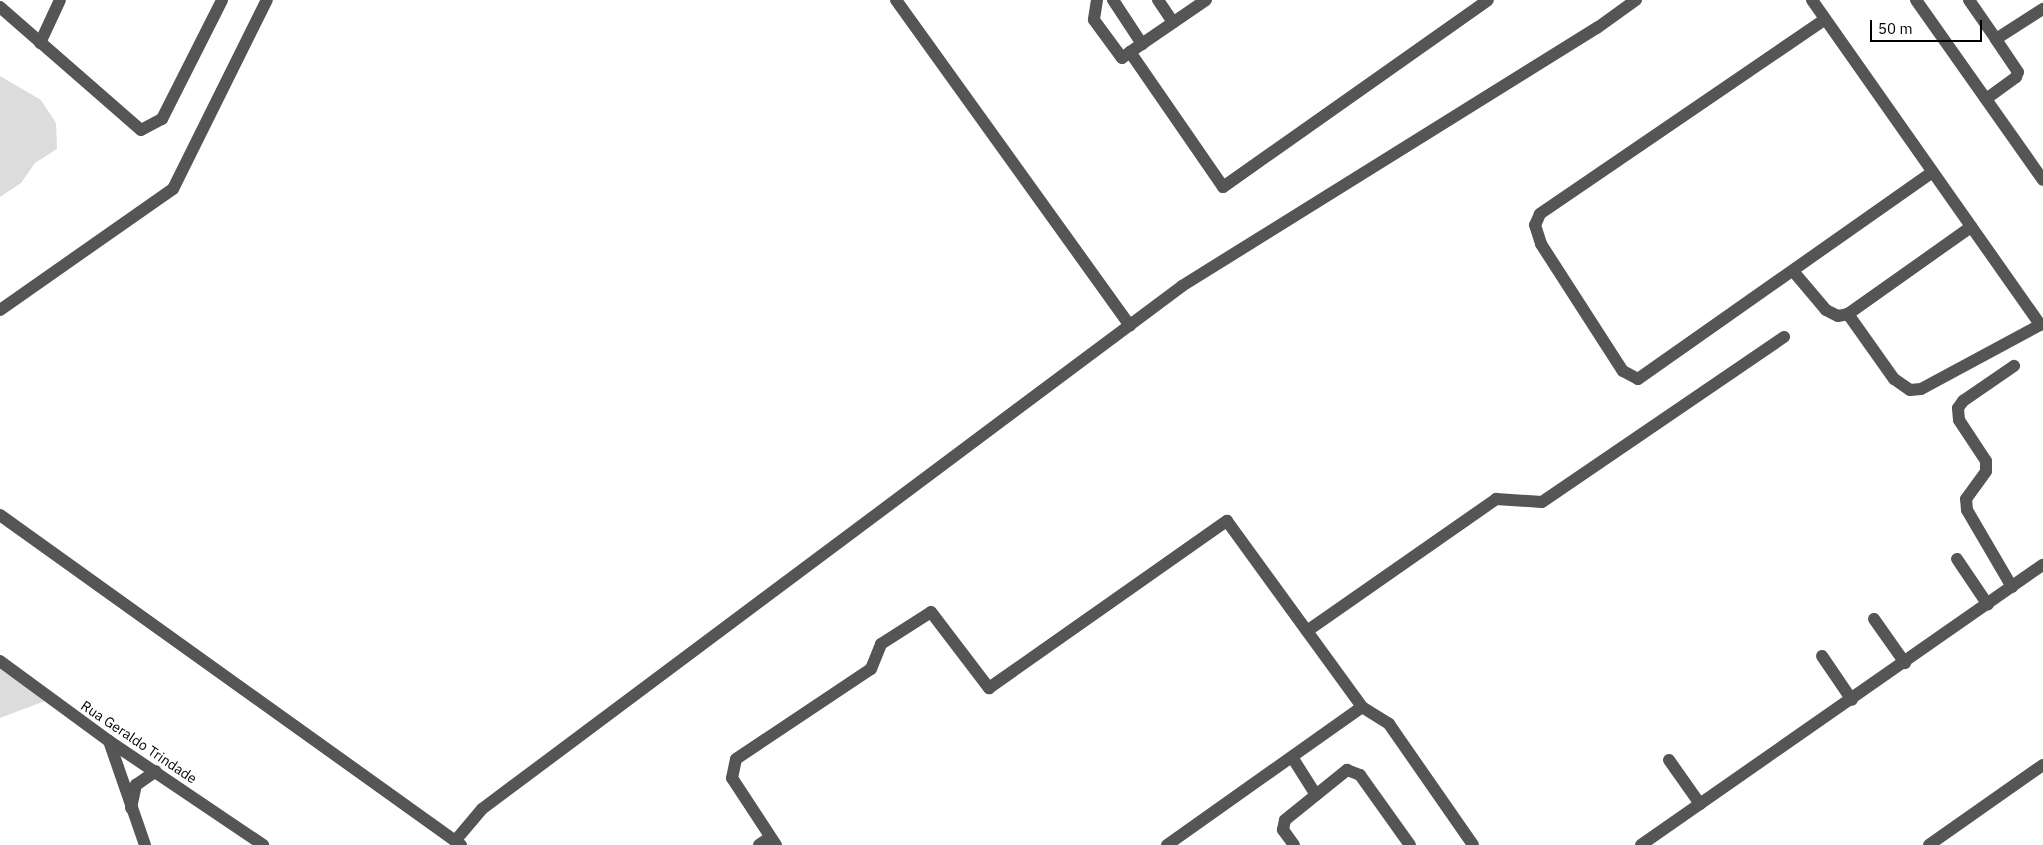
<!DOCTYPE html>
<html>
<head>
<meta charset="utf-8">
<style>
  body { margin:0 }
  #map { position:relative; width:2043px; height:845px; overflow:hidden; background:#fff; font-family:"IBM Plex Sans",sans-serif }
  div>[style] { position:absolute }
  .green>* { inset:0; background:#dcdcdc }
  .minor>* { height:12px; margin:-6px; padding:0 6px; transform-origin:6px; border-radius:6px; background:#555 }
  span { translate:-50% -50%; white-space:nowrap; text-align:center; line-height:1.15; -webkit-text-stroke:4px #fff; paint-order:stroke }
  .street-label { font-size:14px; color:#000 }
  .scale { position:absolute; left:1870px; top:20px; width:112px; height:22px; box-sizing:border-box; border:2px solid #000; border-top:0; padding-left:6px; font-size:15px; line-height:18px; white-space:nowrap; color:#000; -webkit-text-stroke:4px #fff; paint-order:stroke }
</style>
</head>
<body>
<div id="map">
  <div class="green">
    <div style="clip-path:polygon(0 76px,41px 100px,56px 123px,57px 149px,35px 163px,21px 183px,0 197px)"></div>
    <div style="clip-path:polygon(0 667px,45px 701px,0 718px)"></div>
  </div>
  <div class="minor">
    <div style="left:896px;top:0;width:401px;rotate:54.3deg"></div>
    <div style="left:1097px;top:0;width:20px;rotate:99deg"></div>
    <div style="left:1094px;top:20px;width:47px;rotate:53.6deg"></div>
    <div style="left:1122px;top:58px;width:10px;rotate:-37deg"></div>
    <div style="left:1113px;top:0;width:53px;rotate:56.6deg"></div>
    <div style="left:1158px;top:0;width:27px;rotate:56deg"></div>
    <div style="left:1206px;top:0;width:92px;rotate:145.6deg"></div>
    <div style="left:1130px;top:52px;width:164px;rotate:55.4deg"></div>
    <div style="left:1223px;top:187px;width:324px;rotate:-35.2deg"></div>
    <div style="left:1812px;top:0;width:397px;rotate:54.9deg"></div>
    <div style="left:2040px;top:325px;width:135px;rotate:151.7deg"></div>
    <div style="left:1921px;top:389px;width:11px;rotate:175deg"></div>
    <div style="left:1910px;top:390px;width:19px;rotate:-145deg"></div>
    <div style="left:1894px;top:379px;width:80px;rotate:-125.3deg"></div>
    <div style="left:1916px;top:0;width:220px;rotate:54.8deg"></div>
    <div style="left:1969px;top:0;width:47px;rotate:55.3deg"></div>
    <div style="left:0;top:7px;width:187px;rotate:41.1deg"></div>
    <div style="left:141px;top:130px;width:24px;rotate:-28deg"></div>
    <div style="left:162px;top:119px;width:133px;rotate:-63.2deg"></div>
    <div style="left:1824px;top:20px;width:344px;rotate:145.7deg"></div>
    <div style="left:1540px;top:214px;width:12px;rotate:114deg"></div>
    <div style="left:1535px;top:225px;width:20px;rotate:72deg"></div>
    <div style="left:1541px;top:244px;width:151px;rotate:57.2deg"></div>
    <div style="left:1623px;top:371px;width:17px;rotate:28deg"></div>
    <div style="left:1638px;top:379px;width:360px;rotate:-35.1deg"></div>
    <div style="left:40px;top:43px;width:47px;rotate:-65.1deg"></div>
    <div style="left:1986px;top:99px;width:37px;rotate:-36deg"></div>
    <div style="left:2016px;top:77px;width:5px;rotate:-68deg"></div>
    <div style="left:2018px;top:72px;width:40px;rotate:-124deg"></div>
    <div style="left:1996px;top:39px;width:56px;rotate:-32.6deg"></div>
    <div style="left:1793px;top:271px;width:51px;rotate:49.8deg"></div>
    <div style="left:1826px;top:310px;width:13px;rotate:27deg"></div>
    <div style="left:1838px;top:316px;width:10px;rotate:-11deg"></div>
    <div style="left:1848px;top:314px;width:151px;rotate:-35.3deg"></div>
    <div style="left:0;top:310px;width:211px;rotate:-35deg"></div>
    <div style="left:173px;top:189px;width:211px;rotate:-63.6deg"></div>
    <div style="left:0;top:515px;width:567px;rotate:35.6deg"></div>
    <div style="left:1957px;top:559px;width:55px;rotate:56deg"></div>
    <div style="left:2012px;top:587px;width:89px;rotate:-120.3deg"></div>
    <div style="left:1967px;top:510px;width:11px;rotate:-95deg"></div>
    <div style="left:1966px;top:499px;width:34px;rotate:-54deg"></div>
    <div style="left:1986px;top:471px;width:10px;rotate:-90deg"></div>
    <div style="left:1986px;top:461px;width:49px;rotate:-123.4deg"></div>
    <div style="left:1959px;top:420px;width:12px;rotate:-95deg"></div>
    <div style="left:1958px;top:408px;width:9px;rotate:-54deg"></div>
    <div style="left:1963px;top:401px;width:62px;rotate:-34.5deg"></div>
    <div style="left:1874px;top:619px;width:54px;rotate:54.8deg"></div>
    <div style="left:1307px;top:631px;width:231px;rotate:-34.9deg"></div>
    <div style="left:1496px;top:499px;width:46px;rotate:3.7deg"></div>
    <div style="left:1542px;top:502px;width:293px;rotate:-34.3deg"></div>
    <div style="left:1822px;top:656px;width:53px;rotate:55.7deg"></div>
    <div style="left:0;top:661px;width:135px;rotate:36.3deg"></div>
    <div style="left:109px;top:741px;width:186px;rotate:34deg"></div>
    <div style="left:1362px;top:707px;width:32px;rotate:32deg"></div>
    <div style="left:1389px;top:724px;width:147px;rotate:55.2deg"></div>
    <div style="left:109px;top:741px;width:110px;rotate:70.9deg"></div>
    <div style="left:1292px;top:757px;width:45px;rotate:57.7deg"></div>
    <div style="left:1669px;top:760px;width:54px;rotate:54.8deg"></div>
    <div style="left:131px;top:808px;width:24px;rotate:-78deg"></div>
    <div style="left:136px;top:785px;width:24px;rotate:-35deg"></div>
    <div style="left:455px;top:841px;width:42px;rotate:-49.8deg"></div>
    <div style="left:482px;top:809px;width:874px;rotate:-36.76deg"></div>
    <div style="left:1182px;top:286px;width:489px;rotate:-31.9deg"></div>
    <div style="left:1597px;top:28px;width:48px;rotate:-35.7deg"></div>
    <div style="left:759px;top:845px;width:12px;rotate:-35deg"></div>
    <div style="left:776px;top:845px;width:80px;rotate:-123.3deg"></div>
    <div style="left:732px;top:778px;width:19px;rotate:-78deg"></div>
    <div style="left:736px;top:759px;width:162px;rotate:-33.7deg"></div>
    <div style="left:871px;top:669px;width:27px;rotate:-68deg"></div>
    <div style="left:881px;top:644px;width:59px;rotate:-32.6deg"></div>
    <div style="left:931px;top:612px;width:96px;rotate:52.7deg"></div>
    <div style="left:989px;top:688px;width:291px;rotate:-35.1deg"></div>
    <div style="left:1227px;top:521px;width:230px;rotate:54deg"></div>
    <div style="left:1362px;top:707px;width:239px;rotate:144.7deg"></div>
    <div style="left:1294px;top:845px;width:19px;rotate:-126deg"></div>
    <div style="left:1283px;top:830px;width:10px;rotate:-79deg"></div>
    <div style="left:1285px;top:820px;width:80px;rotate:-38.9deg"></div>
    <div style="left:1347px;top:770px;width:14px;rotate:21deg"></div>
    <div style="left:1360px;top:775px;width:86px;rotate:54.5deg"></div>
    <div style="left:1641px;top:845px;width:490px;rotate:-34.9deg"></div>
    <div style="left:1929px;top:845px;width:139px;rotate:-35.1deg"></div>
  </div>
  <div class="street-label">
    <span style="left:139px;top:742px;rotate:34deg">Rua Geraldo Trindade</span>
  </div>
  <div class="scale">50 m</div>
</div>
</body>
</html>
